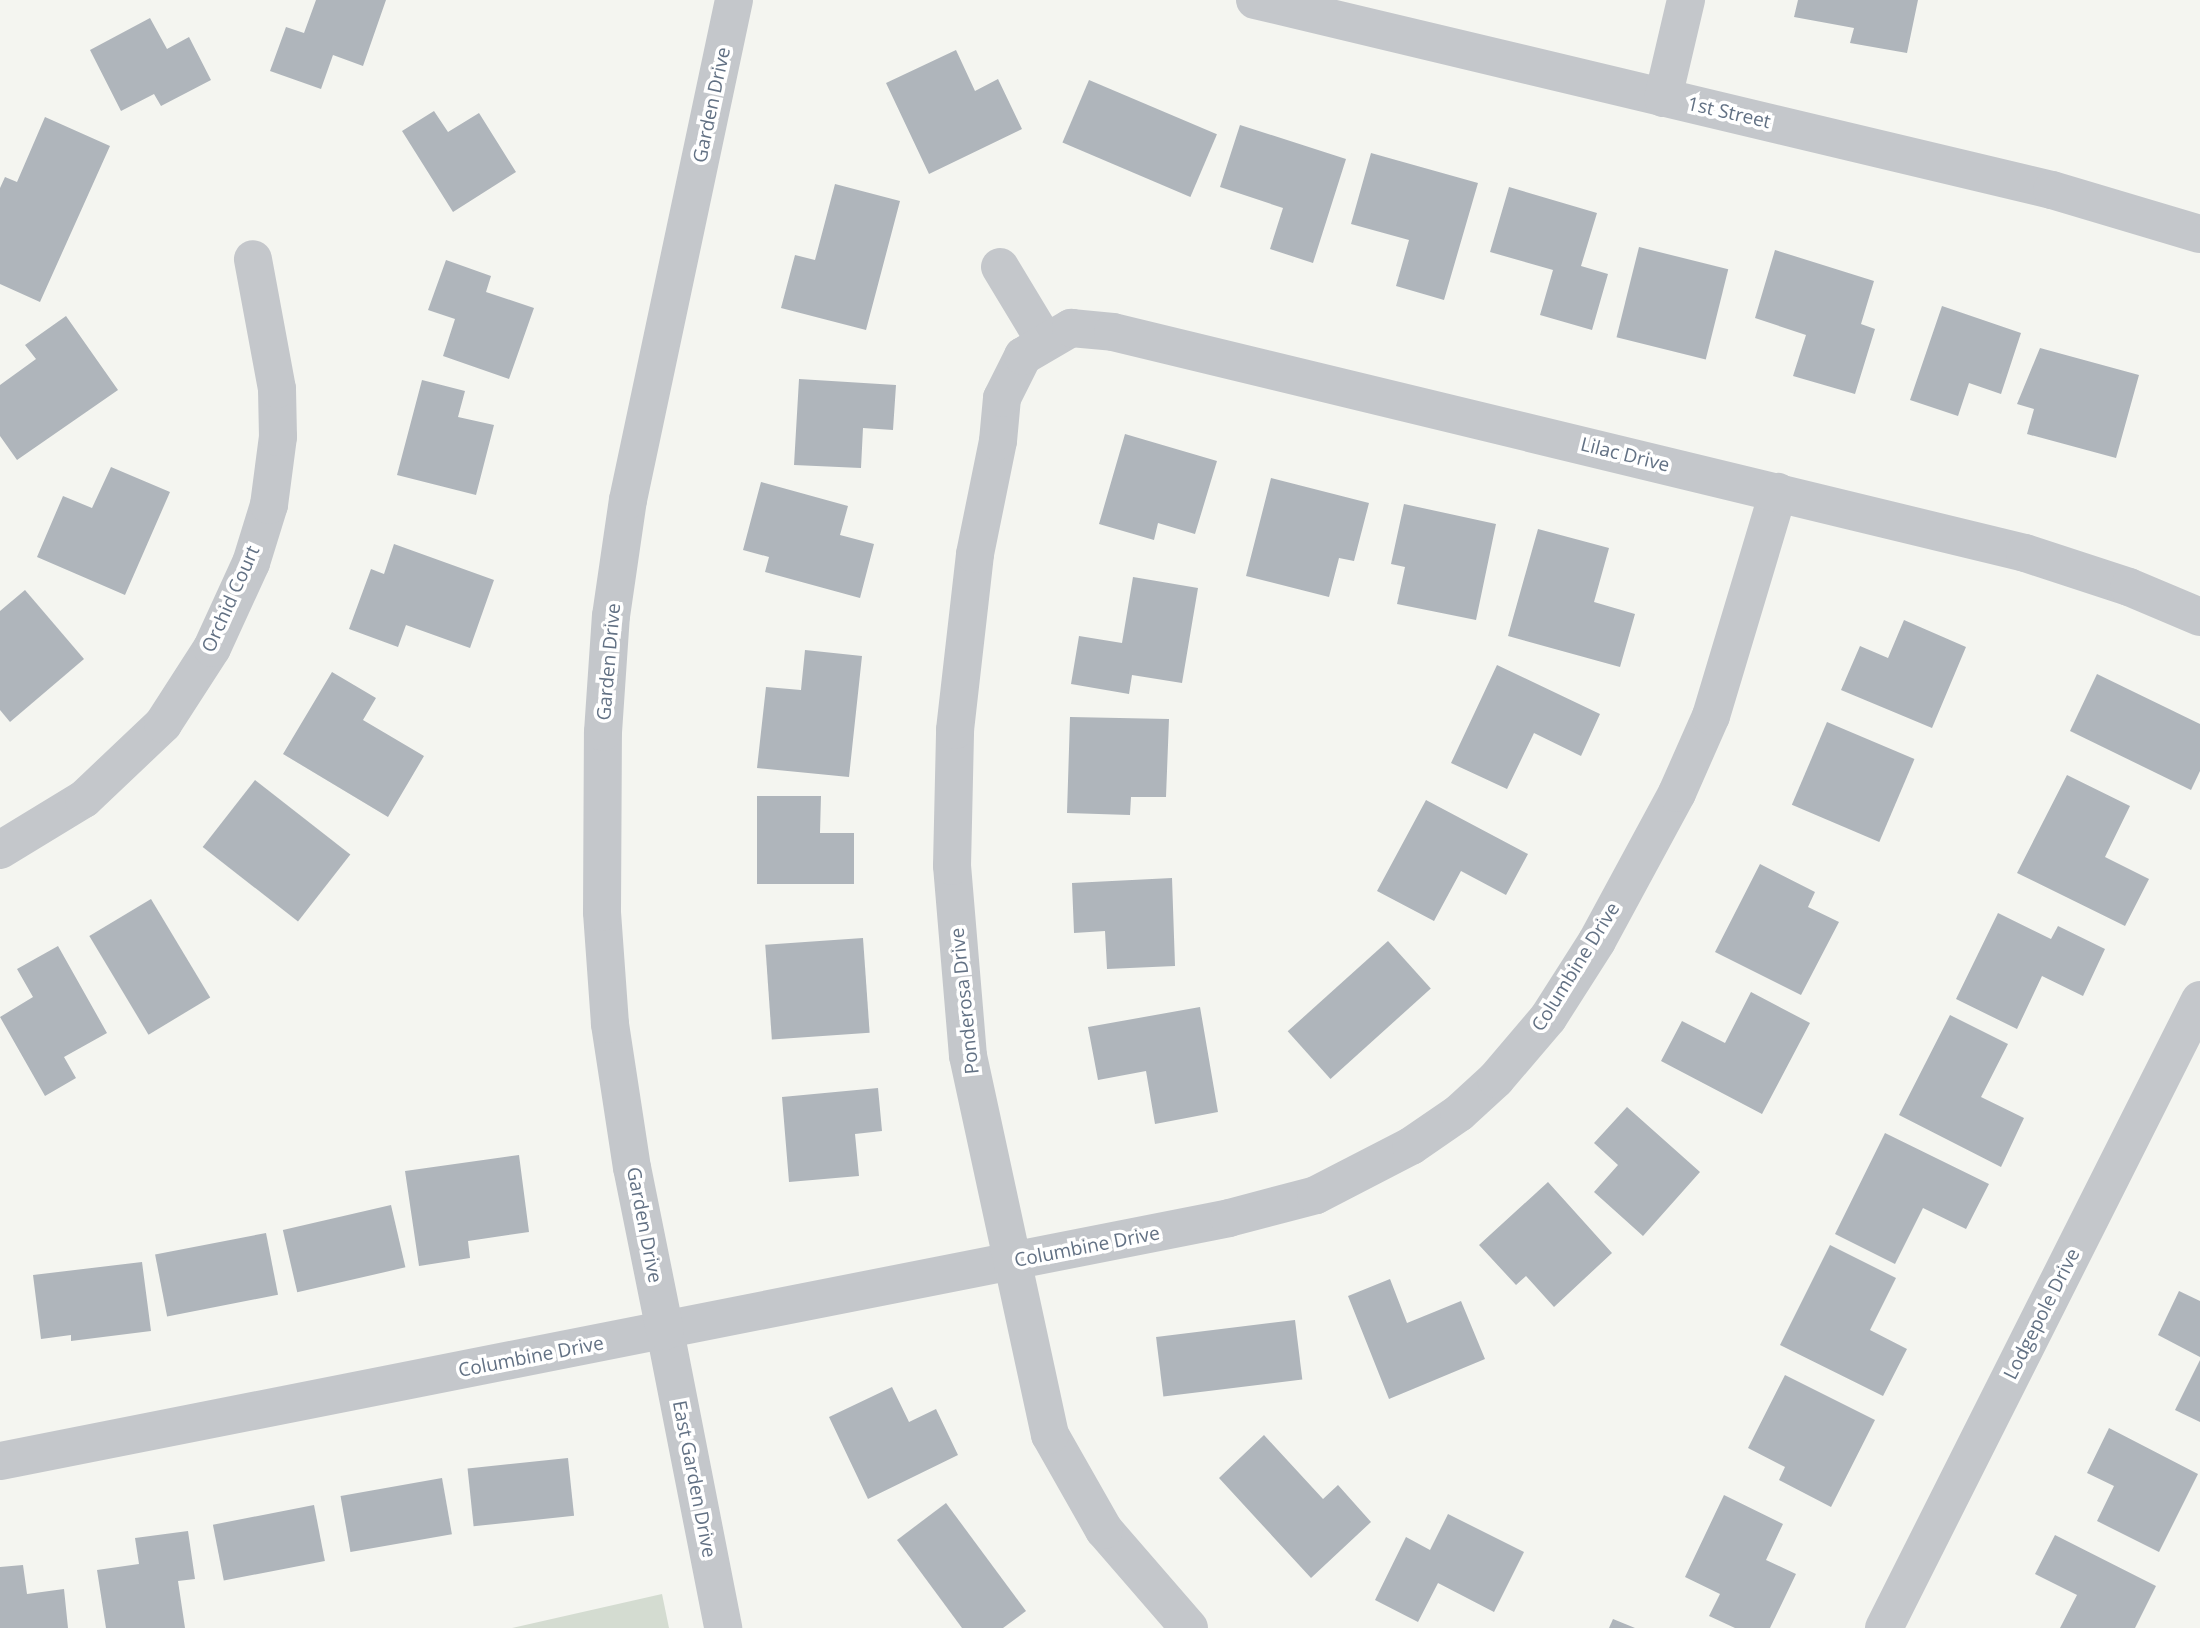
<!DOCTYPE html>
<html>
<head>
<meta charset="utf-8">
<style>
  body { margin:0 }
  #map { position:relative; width:2200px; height:1628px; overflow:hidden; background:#f4f5f0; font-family:"Open Sans",sans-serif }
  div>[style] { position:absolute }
  .green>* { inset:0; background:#d4dcd1 }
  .building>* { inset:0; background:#afb5bb; transform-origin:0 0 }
  .minor>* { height:38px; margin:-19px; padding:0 19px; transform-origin:19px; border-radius:19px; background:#c4c7cb }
  .tertiary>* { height:38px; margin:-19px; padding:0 19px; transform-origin:19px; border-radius:19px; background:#c4c7cb }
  span { translate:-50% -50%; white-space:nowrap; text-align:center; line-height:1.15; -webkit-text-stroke:7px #fff; paint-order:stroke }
  .street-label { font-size:19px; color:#627184 }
</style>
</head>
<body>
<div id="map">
  <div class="green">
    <div style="clip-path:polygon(662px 1594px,669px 1628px,512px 1628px)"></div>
  </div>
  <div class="building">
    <div style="clip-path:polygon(316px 0,386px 0,363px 66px,333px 55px,321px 89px,270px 71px,286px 27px,304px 33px)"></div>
    <div style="clip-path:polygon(1798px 0,1918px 0,1907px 53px,1850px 43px,1854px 28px,1794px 17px)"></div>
    <div style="clip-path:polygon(150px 18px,167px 49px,189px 37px,211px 80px,161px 106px,154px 94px,121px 111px,90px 50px)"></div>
    <div style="clip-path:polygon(956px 50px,975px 91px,998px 79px,1022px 129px,929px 174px,886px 83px)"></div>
    <div style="left:1089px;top:80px;width:139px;height:68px;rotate:23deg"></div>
    <div style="clip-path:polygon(434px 111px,448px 132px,479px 113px,516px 172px,453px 212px,402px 131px)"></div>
    <div style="clip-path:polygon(45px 117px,110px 146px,40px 302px,0 284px,0 188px,5px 177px,17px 182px)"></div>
    <div style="clip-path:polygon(1240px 125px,1346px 159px,1313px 263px,1270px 249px,1283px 208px,1220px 187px)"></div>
    <div style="clip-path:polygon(1371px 153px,1478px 183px,1444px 300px,1396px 286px,1409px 240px,1351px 224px)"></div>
    <div style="clip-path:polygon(835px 184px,900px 201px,866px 330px,781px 308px,795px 255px,815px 260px)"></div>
    <div style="clip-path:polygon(1509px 187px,1597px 213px,1581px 266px,1608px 274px,1592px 330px,1540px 315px,1553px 270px,1490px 252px)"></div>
    <div style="left:1639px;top:247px;width:92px;height:93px;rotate:14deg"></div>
    <div style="clip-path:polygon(1775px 250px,1874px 281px,1861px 324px,1875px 329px,1855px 394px,1793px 376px,1806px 335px,1755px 318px)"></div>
    <div style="clip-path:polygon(446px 260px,491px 276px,486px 292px,534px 308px,509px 379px,443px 356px,455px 319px,428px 310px)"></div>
    <div style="clip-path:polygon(1942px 306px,2021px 333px,2001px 394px,1969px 383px,1958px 416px,1910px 400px)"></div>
    <div style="clip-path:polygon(66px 316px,118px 390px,17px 460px,0 436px,0 385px,36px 359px,25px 345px)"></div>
    <div style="clip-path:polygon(2040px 348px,2139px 375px,2116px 458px,2027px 434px,2034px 409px,2017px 404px)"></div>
    <div style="clip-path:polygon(799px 379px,896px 385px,893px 430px,863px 428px,861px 468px,794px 465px)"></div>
    <div style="clip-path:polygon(422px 380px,465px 391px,458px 417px,494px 425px,476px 495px,397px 475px)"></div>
    <div style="clip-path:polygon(1125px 434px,1217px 461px,1195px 534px,1158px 523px,1154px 540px,1099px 524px)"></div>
    <div style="clip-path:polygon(111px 467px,170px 492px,125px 595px,37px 557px,63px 496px,92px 508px)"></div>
    <div style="clip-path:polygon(1271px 478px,1369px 503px,1354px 561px,1339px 558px,1329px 597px,1246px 576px)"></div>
    <div style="clip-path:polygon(761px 482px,848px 506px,840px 535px,874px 544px,860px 598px,765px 572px,769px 557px,743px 550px)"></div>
    <div style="clip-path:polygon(1404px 504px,1496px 524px,1476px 620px,1397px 604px,1405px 567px,1391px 564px)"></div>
    <div style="clip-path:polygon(1538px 529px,1609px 548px,1594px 602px,1635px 614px,1620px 667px,1508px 636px)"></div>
    <div style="clip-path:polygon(394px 544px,494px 580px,470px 648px,406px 625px,398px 647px,349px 629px,371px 569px,384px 574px)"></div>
    <div style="clip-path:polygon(1133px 577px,1198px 588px,1182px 683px,1132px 675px,1129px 694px,1071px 684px,1079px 636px,1122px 643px)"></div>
    <div style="clip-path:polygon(25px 590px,84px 659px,10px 722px,0 710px,0 611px)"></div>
    <div style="clip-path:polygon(1904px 620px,1966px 647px,1932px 728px,1841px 690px,1860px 646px,1888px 658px)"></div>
    <div style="clip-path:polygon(805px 650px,862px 656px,849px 777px,757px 768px,766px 687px,801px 690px)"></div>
    <div style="clip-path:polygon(1497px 665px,1600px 714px,1581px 756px,1534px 733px,1507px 789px,1451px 763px)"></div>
    <div style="clip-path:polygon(332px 672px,376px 698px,363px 720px,424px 756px,388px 817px,283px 754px)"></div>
    <div style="clip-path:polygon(2097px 674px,2200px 724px,2200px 771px,2191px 790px,2070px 731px)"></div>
    <div style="clip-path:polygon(1070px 717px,1169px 719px,1166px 797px,1131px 797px,1130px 815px,1067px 813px)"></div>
    <div style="left:1827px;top:722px;width:95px;height:90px;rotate:23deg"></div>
    <div style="clip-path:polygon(2067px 775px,2130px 806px,2105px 857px,2149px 879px,2125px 926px,2017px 873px)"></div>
    <div style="left:255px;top:780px;width:121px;height:85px;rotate:38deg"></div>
    <div style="clip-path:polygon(757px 796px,821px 796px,820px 833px,854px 833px,854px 884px,757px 884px)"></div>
    <div style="clip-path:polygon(1426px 800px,1528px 854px,1506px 895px,1461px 871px,1434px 921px,1377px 891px)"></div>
    <div style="clip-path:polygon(1760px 864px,1815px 892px,1808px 907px,1839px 922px,1801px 995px,1715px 952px)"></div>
    <div style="clip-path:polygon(1172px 878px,1175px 966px,1107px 969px,1105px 931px,1074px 933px,1072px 883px)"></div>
    <div style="left:151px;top:899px;width:115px;height:72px;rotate:59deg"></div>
    <div style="clip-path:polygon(1998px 913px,2051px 939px,2058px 926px,2105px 949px,2083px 996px,2042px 976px,2017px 1029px,1956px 999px)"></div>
    <div style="left:863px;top:938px;width:95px;height:98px;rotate:86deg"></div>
    <div style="left:1388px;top:941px;width:64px;height:135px;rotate:48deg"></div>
    <div style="clip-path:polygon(58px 946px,107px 1033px,64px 1057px,76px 1078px,45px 1096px,0 1017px,33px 997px,17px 969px)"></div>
    <div style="clip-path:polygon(1751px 992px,1810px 1023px,1762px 1114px,1661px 1061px,1682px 1021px,1725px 1043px)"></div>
    <div style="clip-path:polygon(1200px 1007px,1218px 1112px,1155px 1124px,1146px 1071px,1098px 1080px,1088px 1027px)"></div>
    <div style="clip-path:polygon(1950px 1015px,2008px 1044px,1981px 1097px,2024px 1118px,2001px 1167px,1899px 1115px)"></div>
    <div style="clip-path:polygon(878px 1088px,882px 1131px,855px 1134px,859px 1176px,789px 1182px,782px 1097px)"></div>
    <div style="clip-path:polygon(1627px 1107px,1700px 1172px,1643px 1236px,1594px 1192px,1618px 1165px,1594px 1143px)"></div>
    <div style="clip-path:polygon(1885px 1133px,1989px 1184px,1966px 1229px,1923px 1208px,1895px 1264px,1835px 1234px)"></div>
    <div style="clip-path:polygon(519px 1155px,529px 1232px,468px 1241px,470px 1258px,419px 1266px,405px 1171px)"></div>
    <div style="clip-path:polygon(1548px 1182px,1612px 1253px,1554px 1307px,1526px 1276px,1516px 1285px,1479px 1245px)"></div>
    <div style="left:391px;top:1205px;width:64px;height:111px;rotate:77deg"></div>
    <div style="left:266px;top:1233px;width:63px;height:113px;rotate:79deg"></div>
    <div style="clip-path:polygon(1830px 1245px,1896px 1278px,1870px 1330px,1907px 1349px,1883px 1396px,1780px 1345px)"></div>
    <div style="clip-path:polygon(142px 1262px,151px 1331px,71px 1341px,71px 1335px,41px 1339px,33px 1275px)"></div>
    <div style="clip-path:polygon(1390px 1279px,1407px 1323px,1461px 1301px,1485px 1359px,1389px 1399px,1348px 1296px)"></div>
    <div style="clip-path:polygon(2179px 1291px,2200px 1301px,2200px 1357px,2158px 1335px)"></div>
    <div style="left:1295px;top:1320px;width:60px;height:140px;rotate:83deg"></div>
    <div style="clip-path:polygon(2200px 1360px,2200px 1422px,2175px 1410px)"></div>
    <div style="clip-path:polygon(1785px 1375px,1875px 1420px,1831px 1507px,1779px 1480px,1785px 1467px,1748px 1448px)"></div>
    <div style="clip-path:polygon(892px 1387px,909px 1422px,936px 1409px,958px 1455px,868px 1499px,829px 1417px)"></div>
    <div style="clip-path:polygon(2109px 1428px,2198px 1474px,2159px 1552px,2097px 1521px,2114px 1486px,2087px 1473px)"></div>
    <div style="clip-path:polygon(1264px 1435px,1323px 1499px,1338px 1485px,1371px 1522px,1311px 1578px,1219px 1478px)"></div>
    <div style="left:568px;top:1458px;width:58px;height:101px;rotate:84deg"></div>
    <div style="left:442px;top:1478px;width:57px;height:103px;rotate:80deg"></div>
    <div style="clip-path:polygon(1724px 1495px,1783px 1524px,1766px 1560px,1796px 1574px,1770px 1628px,1735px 1628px,1709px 1616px,1720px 1594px,1685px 1577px)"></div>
    <div style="clip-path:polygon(946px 1503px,1026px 1611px,1003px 1628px,962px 1628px,897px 1540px)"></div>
    <div style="left:314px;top:1505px;width:57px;height:103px;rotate:79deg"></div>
    <div style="clip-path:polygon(1448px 1514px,1524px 1552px,1494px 1612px,1438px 1583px,1418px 1622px,1375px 1600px,1406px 1537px,1430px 1550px)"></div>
    <div style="clip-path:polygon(188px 1531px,195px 1579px,178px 1581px,185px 1628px,106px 1628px,97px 1570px,139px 1564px,135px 1538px)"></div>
    <div style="clip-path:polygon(2055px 1535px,2156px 1586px,2135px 1628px,2060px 1628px,2077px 1595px,2035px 1574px)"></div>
    <div style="clip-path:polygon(23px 1565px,27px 1594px,64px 1589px,68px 1628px,0 1628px,0 1567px)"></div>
    <div style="clip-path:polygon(1613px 1619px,1635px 1628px,1609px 1628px)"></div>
  </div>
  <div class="minor">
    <div style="left:1255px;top:0;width:819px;rotate:13.41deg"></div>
    <div style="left:2052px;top:190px;width:154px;rotate:16.6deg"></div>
    <div style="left:1663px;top:98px;width:101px;rotate:-76.8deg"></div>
    <div style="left:1000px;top:267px;width:85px;rotate:58.9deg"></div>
    <div style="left:0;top:850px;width:98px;rotate:-31.3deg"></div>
    <div style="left:84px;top:799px;width:109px;rotate:-43.5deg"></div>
    <div style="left:163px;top:724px;width:90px;rotate:-57.2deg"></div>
    <div style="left:212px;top:648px;width:94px;rotate:-65.4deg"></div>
    <div style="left:251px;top:563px;width:61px;rotate:-72.8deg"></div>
    <div style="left:269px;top:505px;width:69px;rotate:-82.5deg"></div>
    <div style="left:278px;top:437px;width:48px;rotate:-91.2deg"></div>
    <div style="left:277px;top:389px;width:132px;rotate:-100.5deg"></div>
    <div style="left:665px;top:1331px;width:303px;rotate:78.9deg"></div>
    <div style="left:0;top:1461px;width:1253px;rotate:-11.18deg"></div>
    <div style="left:1229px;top:1218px;width:90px;rotate:-14.8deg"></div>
    <div style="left:1316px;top:1195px;width:107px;rotate:-27.3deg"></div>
    <div style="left:1411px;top:1146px;width:58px;rotate:-34.5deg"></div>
    <div style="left:1459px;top:1113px;width:50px;rotate:-42.6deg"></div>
    <div style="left:1496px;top:1079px;width:80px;rotate:-49.6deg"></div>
    <div style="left:1548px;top:1018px;width:91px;rotate:-57.5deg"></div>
    <div style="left:1597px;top:941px;width:168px;rotate:-61.6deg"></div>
    <div style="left:1677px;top:793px;width:84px;rotate:-66.2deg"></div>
    <div style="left:1711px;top:716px;width:234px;rotate:-73.3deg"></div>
    <div style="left:1189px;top:1628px;width:130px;rotate:-130.9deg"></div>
    <div style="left:1104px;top:1530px;width:109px;rotate:-119.6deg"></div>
    <div style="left:1050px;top:1435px;width:388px;rotate:-102.2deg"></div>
    <div style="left:968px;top:1056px;width:191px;rotate:-94.8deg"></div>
    <div style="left:952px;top:866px;width:136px;rotate:-88.7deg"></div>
    <div style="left:955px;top:730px;width:177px;rotate:-83.5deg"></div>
    <div style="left:975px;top:554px;width:115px;rotate:-78.5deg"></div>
    <div style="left:998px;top:441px;width:43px;rotate:-84.7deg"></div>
    <div style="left:1002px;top:398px;width:47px;rotate:-63.4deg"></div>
    <div style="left:1023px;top:356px;width:56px;rotate:-30.3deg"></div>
    <div style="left:1071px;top:328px;width:42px;rotate:5.4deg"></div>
    <div style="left:1113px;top:332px;width:938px;rotate:13.62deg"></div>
    <div style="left:2025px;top:553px;width:109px;rotate:18.1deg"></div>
    <div style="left:2129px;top:587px;width:77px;rotate:22.9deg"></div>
    <div style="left:1884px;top:1628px;width:703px;rotate:-63.29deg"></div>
  </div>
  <div class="tertiary">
    <div style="left:665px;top:1331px;width:166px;rotate:-101.4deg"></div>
    <div style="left:632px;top:1168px;width:146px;rotate:-98.7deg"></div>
    <div style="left:610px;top:1024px;width:112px;rotate:-94.1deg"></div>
    <div style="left:602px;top:912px;width:180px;rotate:-89.7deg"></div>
    <div style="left:603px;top:732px;width:116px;rotate:-86.1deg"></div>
    <div style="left:611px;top:616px;width:117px;rotate:-81.7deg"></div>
    <div style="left:628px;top:500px;width:511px;rotate:-78.03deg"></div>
  </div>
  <div class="street-label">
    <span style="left:712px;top:105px;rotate:-78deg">Garden Drive</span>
    <span style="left:1729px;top:113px;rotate:13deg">1st Street</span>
    <span style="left:1625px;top:455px;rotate:14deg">Lilac Drive</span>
    <span style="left:231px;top:599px;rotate:-66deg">Orchid Court</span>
    <span style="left:609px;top:662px;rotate:-85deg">Garden Drive</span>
    <span style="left:1576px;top:967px;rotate:-58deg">Columbine Drive</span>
    <span style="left:965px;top:1001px;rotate:-96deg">Ponderosa Drive</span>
    <span style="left:644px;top:1225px;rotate:79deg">Garden Drive</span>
    <span style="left:1087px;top:1247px;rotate:-11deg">Columbine Drive</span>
    <span style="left:2042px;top:1314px;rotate:-63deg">Lodgepole Drive</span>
    <span style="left:531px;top:1357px;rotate:-11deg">Columbine Drive</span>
    <span style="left:694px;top:1479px;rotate:79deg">East Garden Drive</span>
  </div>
</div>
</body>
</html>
